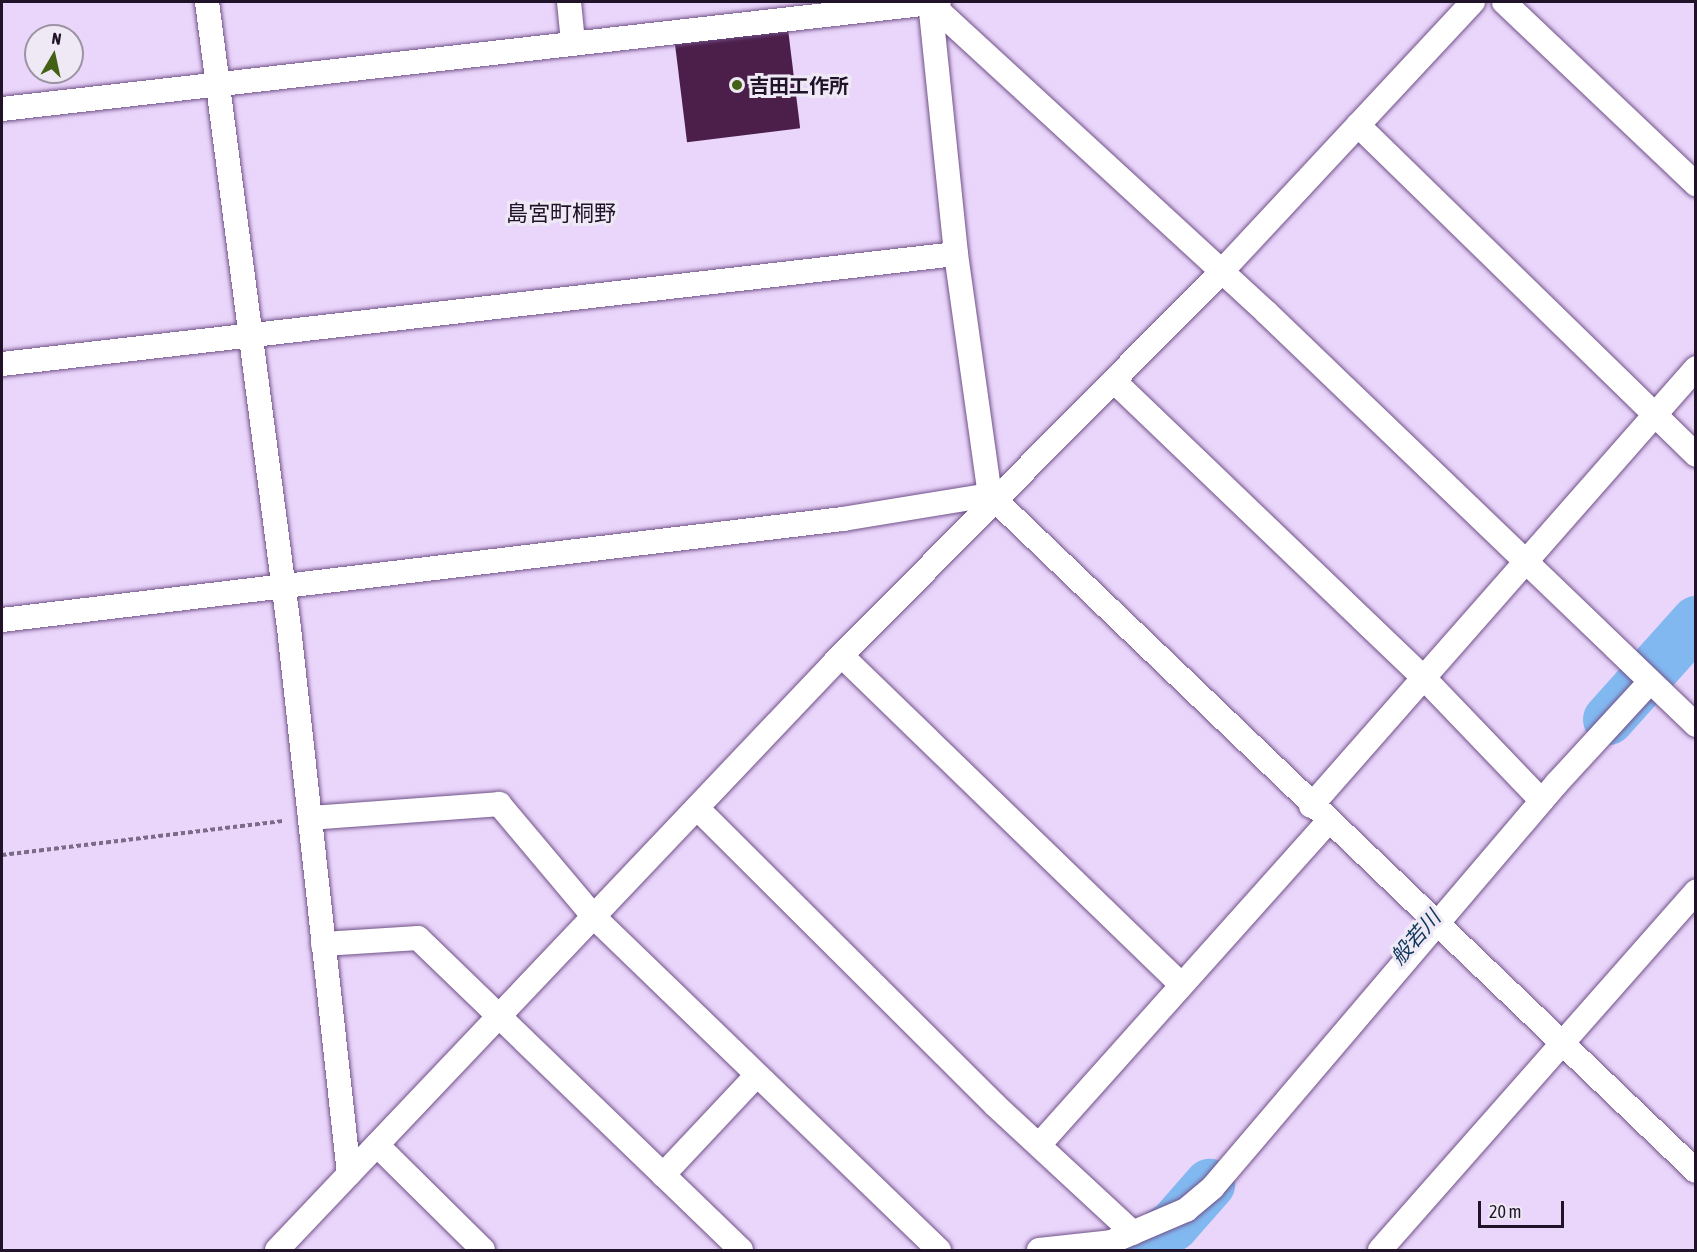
<!DOCTYPE html>
<html>
<head>
<meta charset="utf-8">
<style>
  body { margin:0 }
  #map { position:relative; width:1697px; height:1252px; overflow:hidden; background:#ead5fb; font-family:"Asap Condensed","Noto Sans JP",sans-serif }
  div>[style] { position:absolute }
  .river>* { height:51px; margin:-25.5px; padding:0 25.5px; transform-origin:25.5px; border-radius:25.5px; background:#82b8f0 }
  .building>* { inset:0; background:#4c1e4a; transform-origin:0 0 }
  .path>* { height:4px; margin-top:-2px; transform-origin:0; background:repeating-linear-gradient(90deg,#7b6b88 0 4.5px,transparent 0 7.5px) }
  .roads { filter:drop-shadow(0 0 2px #705188) drop-shadow(0 0 2px #705188) }
  .minor>* { height:24px; margin:-12px; padding:0 12px; transform-origin:12px; border-radius:12px; background:#fff }
  .dots>* { width:16px; height:16px; translate:-50% -50%; box-sizing:border-box; border:3px solid #efe9f5; border-radius:50% }
  span { translate:-50% -50%; white-space:nowrap; text-align:center; line-height:1.15; -webkit-text-stroke:6px #efe9f5; paint-order:stroke }
  .poi-label { font-size:20px; color:#201329; font-weight:700 }
  .left { translate:0 -50%; text-align:left }
  .water-label { font-size:21px; color:#0e375b; font-style:italic }
  .quarter-label { font-size:22px; color:#201329 }
  .frame { position:absolute; inset:0; border:3px solid #201329; pointer-events:none }
  .north { position:absolute; left:24px; top:24px; width:60px; height:60px; box-sizing:border-box; background:#efe9f5; border:2px solid #9c93a3; border-radius:50%; rotate:9deg; font-size:16px; font-weight:700; line-height:24px; text-align:center; color:#201329 }
  .north::after { content:''; display:block; margin:auto; width:21px; height:27px; background:#426115; clip-path:polygon(50% 0,100% 100%,50% 72%,0 100%) }
  .scale { position:absolute; left:1478px; top:1201px; width:86px; height:27px; box-sizing:border-box; border:3px solid #201329; border-top:0; padding-left:8px; font-size:18px; line-height:21px; white-space:nowrap; color:#201329; -webkit-text-stroke:4px #efe9f5; paint-order:stroke }
</style>
</head>
<body>
<div id="map">
  <div class="river">
    <div style="left:1608px;top:719px;width:132px;rotate:-48.1deg"></div>
    <div style="left:1135px;top:1250px;width:45px;rotate:-33.3deg"></div>
    <div style="left:1173px;top:1225px;width:55px;rotate:-48.7deg"></div>
  </div>
  <div class="building">
    <div style="left:788px;top:29px;width:100px;height:114px;rotate:83deg"></div>
  </div>
  <div class="path">
    <div style="left:2px;top:855px;width:284px;rotate:-6.9deg"></div>
  </div>
  <div class="roads">
    <div class="minor">
      <div style="left:207px;top:2px;width:631px;rotate:82.54deg"></div>
      <div style="left:289px;top:628px;width:549px;rotate:83.73deg"></div>
      <div style="left:569px;top:2px;width:40px;rotate:84.3deg"></div>
      <div style="left:930px;top:2px;width:253px;rotate:84.1deg"></div>
      <div style="left:956px;top:254px;width:243px;rotate:82deg"></div>
      <div style="left:990px;top:495px;width:977px;rotate:43.76deg"></div>
      <div style="left:1504px;top:2px;width:265px;rotate:43.5deg"></div>
      <div style="left:930px;top:3px;width:456px;rotate:42.6deg"></div>
      <div style="left:1266px;top:312px;width:596px;rotate:43.84deg"></div>
      <div style="left:2px;top:109px;width:943px;rotate:-6.51deg"></div>
      <div style="left:1358px;top:125px;width:472px;rotate:44.3deg"></div>
      <div style="left:2px;top:364px;width:960px;rotate:-6.58deg"></div>
      <div style="left:1114px;top:381px;width:429px;rotate:43.8deg"></div>
      <div style="left:1424px;top:678px;width:170px;rotate:46.2deg"></div>
      <div style="left:2px;top:620px;width:847px;rotate:-6.85deg"></div>
      <div style="left:843px;top:519px;width:149px;rotate:-9.3deg"></div>
      <div style="left:842px;top:656px;width:472px;rotate:44.1deg"></div>
      <div style="left:1311px;top:806px;width:583px;rotate:-48.68deg"></div>
      <div style="left:699px;top:810px;width:418px;rotate:44.9deg"></div>
      <div style="left:995px;top:1105px;width:188px;rotate:42.8deg"></div>
      <div style="left:310px;top:818px;width:190px;rotate:-4.2deg"></div>
      <div style="left:499px;top:804px;width:150px;rotate:49.9deg"></div>
      <div style="left:596px;top:919px;width:477px;rotate:44deg"></div>
      <div style="left:323px;top:944px;width:95px;rotate:-3.6deg"></div>
      <div style="left:418px;top:938px;width:449px;rotate:44deg"></div>
      <div style="left:377px;top:1145px;width:149px;rotate:44.7deg"></div>
      <div style="left:1039px;top:1145px;width:433px;rotate:-48.2deg"></div>
      <div style="left:663px;top:1175px;width:136px;rotate:-46.8deg"></div>
      <div style="left:277px;top:1250px;width:808px;rotate:-46.5deg"></div>
      <div style="left:833px;top:664px;width:553px;rotate:-45.29deg"></div>
      <div style="left:1222px;top:271px;width:368px;rotate:-47deg"></div>
      <div style="left:1039px;top:1250px;width:72px;rotate:-6.3deg"></div>
      <div style="left:1111px;top:1242px;width:82px;rotate:-23.1deg"></div>
      <div style="left:1186px;top:1210px;width:35px;rotate:-40deg"></div>
      <div style="left:1213px;top:1187px;width:531px;rotate:-49.59deg"></div>
      <div style="left:1557px;top:783px;width:137px;rotate:-47.4deg"></div>
      <div style="left:1380px;top:1250px;width:478px;rotate:-48.6deg"></div>
    </div>
  </div>
  <div class="dots">
    <div style="left:737px;top:85px;background:#426115"></div>
  </div>
  <div class="poi-label">
    <span class="left" style="left:749px;top:85px">吉田工作所</span>
  </div>
  <div class="water-label">
    <span style="left:1415px;top:937px;rotate:-49deg">般若川</span>
  </div>
  <div class="quarter-label">
    <span style="left:561px;top:214px">島宮町桐野</span>
  </div>
  <div class="frame"></div>
  <div class="north">N</div>
  <div class="scale">20 m</div>
</div>
</body>
</html>
